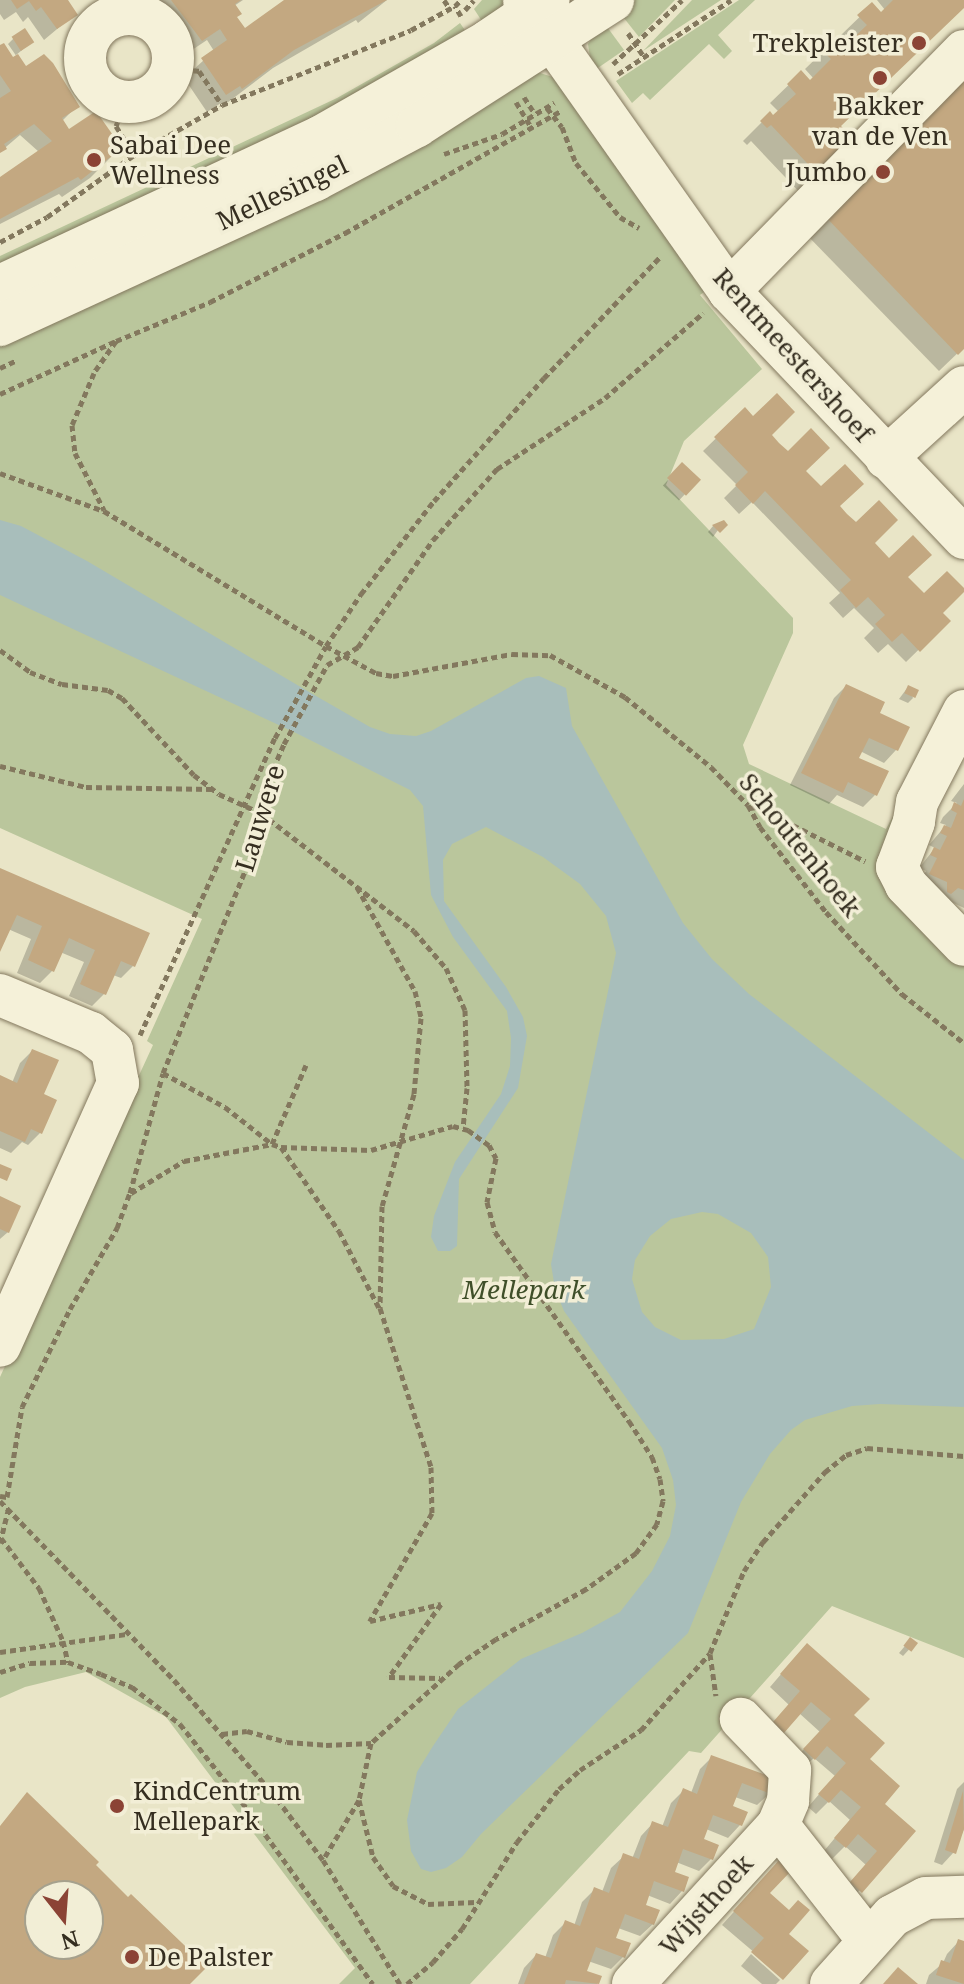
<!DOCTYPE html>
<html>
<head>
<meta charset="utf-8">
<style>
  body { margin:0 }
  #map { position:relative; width:964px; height:1984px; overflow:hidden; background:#e9e5c7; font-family:"Noto Serif",serif }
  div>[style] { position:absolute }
  .green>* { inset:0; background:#bac69c }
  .water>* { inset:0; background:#a8bebb }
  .shadow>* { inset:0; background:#0003; transform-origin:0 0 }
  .building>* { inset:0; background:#c3a881; transform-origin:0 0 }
  .path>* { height:5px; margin-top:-2.5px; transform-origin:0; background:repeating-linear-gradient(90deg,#83785e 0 6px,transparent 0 10px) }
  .roads { filter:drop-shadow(0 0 2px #83785e) drop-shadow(0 0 2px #83785e) }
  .minor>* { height:42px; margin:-21px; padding:0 21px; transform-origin:21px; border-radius:21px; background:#f5f1d9 }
  .minor>.ring { margin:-21px; padding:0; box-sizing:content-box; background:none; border:42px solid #f5f1d9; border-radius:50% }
  .dots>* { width:22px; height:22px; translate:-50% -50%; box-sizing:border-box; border:4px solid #f2eed6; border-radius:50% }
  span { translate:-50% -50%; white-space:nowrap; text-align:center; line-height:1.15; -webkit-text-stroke:7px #f2eed6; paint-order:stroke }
  .poi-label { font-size:26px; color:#352e20 }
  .right { translate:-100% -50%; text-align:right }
  .left { translate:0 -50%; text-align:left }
  .street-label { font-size:26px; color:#352e20 }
  .park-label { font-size:26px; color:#3f4f29; font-style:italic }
  .north { position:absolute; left:24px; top:1880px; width:80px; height:80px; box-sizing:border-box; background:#f2eed6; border:2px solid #a6a18d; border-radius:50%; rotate:163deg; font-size:22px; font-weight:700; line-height:32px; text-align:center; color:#352e20 }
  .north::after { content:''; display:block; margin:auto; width:28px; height:36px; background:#8b4335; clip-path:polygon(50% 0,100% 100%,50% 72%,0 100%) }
</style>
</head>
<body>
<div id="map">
  <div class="green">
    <div style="clip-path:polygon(482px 0,507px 0,489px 32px,474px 9px)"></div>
    <div style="clip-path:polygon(626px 0,675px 0,639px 37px,616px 8px)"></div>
    <div style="clip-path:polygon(692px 0,721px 0,643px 51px)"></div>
    <div style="clip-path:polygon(739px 0,755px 0,718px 35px,732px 51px,724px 59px,709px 44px,650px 100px,643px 93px,632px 103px,616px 81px)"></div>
    <div style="clip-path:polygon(602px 20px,624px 50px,592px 72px,588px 44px)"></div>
    <div style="clip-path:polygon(460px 23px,473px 42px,0 279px,0 256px,337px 98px,434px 43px)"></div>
    <div style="clip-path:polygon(537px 72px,559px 79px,711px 287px,700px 295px,762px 369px,684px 441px,666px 485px,793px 618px,793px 633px,743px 745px,749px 764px,886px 829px,899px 805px,884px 874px,964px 958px,964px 1658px,832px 1606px,701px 1753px,689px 1751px,470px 1984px,339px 1984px,355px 1968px,166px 1717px,86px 1672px,25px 1687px,0 1698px,0 1377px,153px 1045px,147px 1041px,202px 919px,0 828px,0 334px)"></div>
  </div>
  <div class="water">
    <div style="clip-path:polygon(evenodd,0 520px,21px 526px,87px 561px,316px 696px,370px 727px,390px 734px,416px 736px,431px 731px,526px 678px,539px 676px,566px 688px,572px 726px,683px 923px,712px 959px,749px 994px,964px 1160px,964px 1407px,880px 1404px,852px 1406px,805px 1420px,791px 1430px,770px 1454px,741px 1502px,688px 1633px,481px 1834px,462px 1857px,446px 1868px,431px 1872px,421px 1869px,411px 1851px,407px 1820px,417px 1772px,433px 1746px,458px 1709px,521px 1659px,582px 1633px,620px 1612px,652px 1571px,670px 1536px,676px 1505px,673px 1480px,662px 1448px,564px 1311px,555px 1289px,551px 1264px,616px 953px,606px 916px,580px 884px,543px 857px,486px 827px,452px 844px,443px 860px,444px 901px,506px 987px,523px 1017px,527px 1036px,518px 1088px,459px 1179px,457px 1246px,450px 1251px,438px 1251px,431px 1237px,434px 1216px,455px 1162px,501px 1094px,510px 1066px,511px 1038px,507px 1011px,453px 937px,431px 895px,423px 806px,410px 790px,296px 733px,0 595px,0 520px,702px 1212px,718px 1214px,751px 1233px,768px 1257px,771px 1287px,754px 1329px,724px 1339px,681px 1340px,655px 1327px,642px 1312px,632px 1279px,635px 1260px,650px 1236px,671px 1219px,702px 1212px)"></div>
  </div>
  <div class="shadow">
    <div style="clip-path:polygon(0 0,66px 0,75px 14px,44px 40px,28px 17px,23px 22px,16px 12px,4px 20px,0 14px)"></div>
    <div style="clip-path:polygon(158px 0,243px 0,234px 6px,235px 17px,244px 30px,288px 0,387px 0,358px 23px,356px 20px,273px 68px,223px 106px,221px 103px,207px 112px,184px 78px,214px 51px,207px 40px,189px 52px,155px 2px)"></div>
    <div style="clip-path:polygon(877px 0,964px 0,964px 6px,839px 126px,856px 144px,803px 196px,751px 141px,747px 145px,743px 141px,770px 114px,773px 118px,779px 112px,770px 103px,801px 73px,810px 82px,814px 79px,805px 69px,836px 39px,845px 48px,849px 44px,841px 35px,872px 5px,881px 15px,885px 10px)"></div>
    <div style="clip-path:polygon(14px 38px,32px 42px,16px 55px,26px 69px,77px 106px,62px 121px,67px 129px,120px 148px,90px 178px,62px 197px,59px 194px,0 224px,0 180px,39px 152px,20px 135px,0 152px,0 48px,13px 60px,17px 57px,8px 44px)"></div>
    <div style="clip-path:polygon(823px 214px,964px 347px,939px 371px,804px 232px)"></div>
    <div style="clip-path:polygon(745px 410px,948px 621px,906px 662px,888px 644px,878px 653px,864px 638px,874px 628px,854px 608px,843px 618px,829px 603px,840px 593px,752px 502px,739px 514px,724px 498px,737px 485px,703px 451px)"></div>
    <div style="left:682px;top:465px;width:22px;height:28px;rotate:43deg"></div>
    <div style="clip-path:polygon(723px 523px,713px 537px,708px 532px,713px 526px)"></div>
    <div style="clip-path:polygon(846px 686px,877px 713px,907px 728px,896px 750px,884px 763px,860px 751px,856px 758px,875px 795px,863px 807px,837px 795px,829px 804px,790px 785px,834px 698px)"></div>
    <div style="clip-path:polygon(908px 687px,913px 698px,908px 703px,899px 699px)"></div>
    <div style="clip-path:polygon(964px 784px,964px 908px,918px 886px,926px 871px,919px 868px,935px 848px,929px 845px,946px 825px,940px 823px,943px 817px,957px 803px,951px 801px)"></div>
    <div style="clip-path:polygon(0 870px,133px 966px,121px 978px,113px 975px,104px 994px,92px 1006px,69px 996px,84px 962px,60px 952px,52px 971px,40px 983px,17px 973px,31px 939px,8px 929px,0 947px)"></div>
    <div style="clip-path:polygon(32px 1051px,41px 1095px,40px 1133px,28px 1145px,22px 1142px,11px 1153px,0 1148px,0 1078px,12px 1083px,20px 1063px)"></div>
    <div style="clip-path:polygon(0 1199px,8px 1232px,0 1239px)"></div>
    <div style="clip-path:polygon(910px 1640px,915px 1643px,903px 1656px,899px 1653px)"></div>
    <div style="clip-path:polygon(795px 1658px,852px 1716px,883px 1804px,913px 1831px,848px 1903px,839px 1895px,866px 1865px,845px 1846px,832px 1859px,824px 1851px,850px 1820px,829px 1801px,816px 1814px,808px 1807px,835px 1776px,814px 1758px,801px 1770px,792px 1762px,820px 1732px,799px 1713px,771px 1743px,762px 1736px,789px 1705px,770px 1687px)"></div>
    <div style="clip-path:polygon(712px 1757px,770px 1793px,757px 1805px,735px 1797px,731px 1807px,745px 1813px,740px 1825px,728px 1838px,706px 1829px,702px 1840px,711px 1859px,699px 1871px,676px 1862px,672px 1874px,687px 1879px,682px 1891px,670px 1904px,647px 1895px,643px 1906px,653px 1924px,640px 1936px,618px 1928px,614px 1939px,623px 1957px,611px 1969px,588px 1961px,584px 1972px,599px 1977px,597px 1984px,518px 1984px,524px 1968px,536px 1955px,545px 1958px,553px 1935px,565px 1923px,574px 1926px,582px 1902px,595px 1889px,602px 1892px,611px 1868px,624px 1856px,632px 1859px,641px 1836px,653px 1823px,662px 1827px,671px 1803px,683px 1791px,691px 1793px,700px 1769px)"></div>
    <div style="clip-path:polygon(964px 1782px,964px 1829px,954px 1852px,942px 1865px,934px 1862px,957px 1789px)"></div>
    <div style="clip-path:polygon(768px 1874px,768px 1893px,786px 1934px,783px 1977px,722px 1925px)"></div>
    <div style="clip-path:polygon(959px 1941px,964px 1943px,964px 1984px,926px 1984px,929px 1975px,943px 1963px,947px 1954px)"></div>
    <div style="clip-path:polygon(751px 1954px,780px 1980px,776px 1984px,762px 1984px,741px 1966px)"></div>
  </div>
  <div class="building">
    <div style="clip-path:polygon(11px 0,68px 0,78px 15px,57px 29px,41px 7px,36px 11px,29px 1px,17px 9px)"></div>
    <div style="clip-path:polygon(171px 0,241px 0,235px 4px,242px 14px,237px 17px,245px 28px,284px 0,387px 0,294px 50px,242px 89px,240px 86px,226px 95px,201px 58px,227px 40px,220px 29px,202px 41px)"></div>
    <div style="clip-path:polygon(893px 0,964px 0,964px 8px,841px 126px,858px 144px,823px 180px,771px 125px,767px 128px,760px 121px,770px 111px,773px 115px,796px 94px,787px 84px,801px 70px,810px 80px,831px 59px,822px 50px,836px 36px,845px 46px,867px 25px,857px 15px,872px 2px,881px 12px)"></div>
    <div style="left:25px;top:28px;width:17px;height:16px;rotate:57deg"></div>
    <div style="clip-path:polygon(4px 43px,13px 57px,18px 54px,26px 66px,44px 54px,53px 63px,80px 107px,62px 118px,69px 129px,96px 111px,122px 148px,81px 180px,78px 177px,0 219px,0 177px,52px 141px,34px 124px,4px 144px,7px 149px,0 153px,0 98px,11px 91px,0 75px,0 45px)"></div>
    <div style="clip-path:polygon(964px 75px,964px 349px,958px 355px,821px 212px)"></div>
    <div style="clip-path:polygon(777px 393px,795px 412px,772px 435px,779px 443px,788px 451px,811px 428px,830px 448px,806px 471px,821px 486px,845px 464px,864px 484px,840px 506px,847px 514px,856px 522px,879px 500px,898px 520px,875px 543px,889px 558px,913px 535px,932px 555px,908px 577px,924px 593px,947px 571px,964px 588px,964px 592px,943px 613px,951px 621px,920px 652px,902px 633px,892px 642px,875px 624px,885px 615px,868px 597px,856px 608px,840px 590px,851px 580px,765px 491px,753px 504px,735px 485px,748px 472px,714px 437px,745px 407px,753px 416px)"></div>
    <div style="left:682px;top:462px;width:26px;height:22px;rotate:43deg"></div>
    <div style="clip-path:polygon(724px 520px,728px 525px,720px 533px,712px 525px)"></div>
    <div style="clip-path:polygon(846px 684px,885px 702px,880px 713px,910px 727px,898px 751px,869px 738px,859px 758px,889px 771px,877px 796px,848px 782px,843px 793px,801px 773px)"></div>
    <div style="left:908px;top:685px;width:12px;height:9px;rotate:24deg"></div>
    <div style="clip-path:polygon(964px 799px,964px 890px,958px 888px,951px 894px,947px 892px,947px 882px,929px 874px,937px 858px,930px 855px,934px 847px,940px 850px,947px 836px,940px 833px,944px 825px,951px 828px,957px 813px,951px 810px,954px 802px,961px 806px)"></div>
    <div style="clip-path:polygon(0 868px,150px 933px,135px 967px,121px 961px,106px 995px,93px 990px,80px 984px,95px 950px,69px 938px,54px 972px,28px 960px,42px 926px,17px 915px,0 952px)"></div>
    <div style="clip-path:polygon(32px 1049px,59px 1060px,44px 1094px,57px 1100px,42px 1134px,31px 1129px,25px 1142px,0 1131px,0 1075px,17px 1083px)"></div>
    <div style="clip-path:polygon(0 1164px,12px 1169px,7px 1181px,0 1178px)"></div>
    <div style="clip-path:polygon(0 1196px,21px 1206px,9px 1233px,0 1229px)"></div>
    <div style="left:910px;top:1637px;width:10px;height:11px;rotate:37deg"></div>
    <div style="clip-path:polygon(807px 1643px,870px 1699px,854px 1715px,885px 1743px,870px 1759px,900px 1786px,885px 1804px,916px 1831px,862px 1893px,850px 1882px,877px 1851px,858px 1834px,846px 1848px,834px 1838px,861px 1807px,841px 1790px,829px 1803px,818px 1794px,846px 1763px,827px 1746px,815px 1760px,803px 1749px,831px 1719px,811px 1702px,784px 1733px,773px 1722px,800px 1691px,780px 1674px)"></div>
    <div style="clip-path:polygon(711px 1755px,777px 1779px,771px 1794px,742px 1783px,733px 1806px,748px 1812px,742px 1826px,713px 1815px,704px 1839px,719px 1845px,713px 1860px,683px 1849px,675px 1872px,689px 1877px,684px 1892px,654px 1881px,646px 1905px,660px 1910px,654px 1925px,625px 1914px,616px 1938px,631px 1943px,625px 1958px,596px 1947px,587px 1971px,602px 1976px,599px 1984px,566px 1980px,565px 1984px,524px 1984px,536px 1953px,551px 1958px,565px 1920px,580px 1926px,594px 1887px,609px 1893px,623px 1853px,639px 1859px,652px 1821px,668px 1827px,683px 1788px,697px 1794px)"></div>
    <div style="clip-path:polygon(963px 1791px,964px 1829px,956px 1854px,945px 1850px)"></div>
    <div style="clip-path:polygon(evenodd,27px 1792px,99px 1862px,96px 1865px,128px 1897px,131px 1894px,207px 1967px,190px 1984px,0 1984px,0 1826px,27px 1792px,40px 1896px,88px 1896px,88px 1944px,40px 1944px,40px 1896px)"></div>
    <div style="clip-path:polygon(780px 1859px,792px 1870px,770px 1893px,789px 1910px,798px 1900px,810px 1910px,789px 1934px,809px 1951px,783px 1980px,751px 1952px,764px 1938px,733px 1911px)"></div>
    <div style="clip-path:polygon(958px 1939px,964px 1941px,964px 1984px,936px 1975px,941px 1960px,950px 1963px)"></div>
    <div style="clip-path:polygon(898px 1967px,918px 1984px,883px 1984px)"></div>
  </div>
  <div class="path">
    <div style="left:444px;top:0;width:11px;rotate:56deg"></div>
    <div style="left:465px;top:10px;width:13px;rotate:-48deg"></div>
    <div style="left:461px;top:16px;width:12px;rotate:-121deg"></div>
    <div style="left:455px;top:6px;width:8px;rotate:-45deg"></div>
    <div style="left:628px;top:33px;width:29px;rotate:56deg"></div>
    <div style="left:613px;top:64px;width:94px;rotate:-42.8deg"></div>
    <div style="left:173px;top:69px;width:26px;rotate:4deg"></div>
    <div style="left:199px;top:71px;width:41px;rotate:55.9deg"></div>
    <div style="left:618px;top:74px;width:135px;rotate:-33.2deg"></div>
    <div style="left:524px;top:97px;width:20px;rotate:57deg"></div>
    <div style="left:516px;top:102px;width:31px;rotate:59deg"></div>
    <div style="left:124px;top:103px;width:24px;rotate:109deg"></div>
    <div style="left:116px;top:126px;width:34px;rotate:58deg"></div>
    <div style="left:547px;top:108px;width:24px;rotate:52deg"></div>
    <div style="left:562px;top:127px;width:39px;rotate:69deg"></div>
    <div style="left:576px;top:163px;width:70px;rotate:50.8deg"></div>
    <div style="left:620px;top:217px;width:22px;rotate:30deg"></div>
    <div style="left:444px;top:154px;width:61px;rotate:-19deg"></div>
    <div style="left:502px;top:134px;width:61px;rotate:-30.8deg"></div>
    <div style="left:0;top:242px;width:53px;rotate:-28deg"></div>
    <div style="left:47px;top:217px;width:107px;rotate:-35.5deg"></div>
    <div style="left:134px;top:155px;width:101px;rotate:-29.6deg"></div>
    <div style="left:222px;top:105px;width:203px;rotate:-21.6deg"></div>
    <div style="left:411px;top:30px;width:50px;rotate:-28.6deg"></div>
    <div style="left:116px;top:341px;width:102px;rotate:-22.5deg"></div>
    <div style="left:210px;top:302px;width:152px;rotate:-27.1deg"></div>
    <div style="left:345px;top:233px;width:249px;rotate:-29.5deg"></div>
    <div style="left:0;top:368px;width:19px;rotate:-25deg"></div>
    <div style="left:0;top:394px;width:128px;rotate:-24.6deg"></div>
    <div style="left:116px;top:341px;width:39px;rotate:125deg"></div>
    <div style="left:94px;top:373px;width:56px;rotate:112.9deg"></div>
    <div style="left:72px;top:425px;width:28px;rotate:84deg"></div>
    <div style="left:75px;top:453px;width:64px;rotate:63deg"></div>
    <div style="left:0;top:473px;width:111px;rotate:20.1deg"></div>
    <div style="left:104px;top:511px;width:260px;rotate:31.3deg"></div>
    <div style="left:326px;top:646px;width:57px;rotate:28.4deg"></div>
    <div style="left:376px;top:673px;width:17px;rotate:10deg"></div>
    <div style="left:393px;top:676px;width:121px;rotate:-10.5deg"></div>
    <div style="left:512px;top:654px;width:38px;rotate:2deg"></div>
    <div style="left:550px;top:655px;width:86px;rotate:29.2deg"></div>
    <div style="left:625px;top:697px;width:111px;rotate:39.1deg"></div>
    <div style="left:711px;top:767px;width:53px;rotate:45.8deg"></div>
    <div style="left:748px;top:805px;width:25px;rotate:61deg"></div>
    <div style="left:760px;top:827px;width:108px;rotate:52.2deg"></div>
    <div style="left:826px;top:912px;width:112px;rotate:47.2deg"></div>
    <div style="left:902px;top:994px;width:79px;rotate:38.3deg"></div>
    <div style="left:0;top:650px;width:37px;rotate:36deg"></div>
    <div style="left:30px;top:672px;width:34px;rotate:21deg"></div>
    <div style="left:62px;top:684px;width:46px;rotate:7.4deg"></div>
    <div style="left:108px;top:690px;width:16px;rotate:30deg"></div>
    <div style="left:122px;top:698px;width:105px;rotate:46.9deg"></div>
    <div style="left:194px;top:775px;width:31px;rotate:37deg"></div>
    <div style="left:219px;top:794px;width:46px;rotate:24.3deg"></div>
    <div style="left:261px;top:813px;width:193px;rotate:37.6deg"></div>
    <div style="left:414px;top:931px;width:49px;rotate:49.1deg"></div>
    <div style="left:446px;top:968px;width:46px;rotate:65.7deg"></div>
    <div style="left:465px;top:1010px;width:78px;rotate:88.5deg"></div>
    <div style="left:467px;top:1088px;width:40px;rotate:95.7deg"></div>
    <div style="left:0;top:766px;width:89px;rotate:13.7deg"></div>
    <div style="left:86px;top:787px;width:126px;rotate:0.9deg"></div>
    <div style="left:750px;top:808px;width:7px;rotate:-8deg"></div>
    <div style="left:757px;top:807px;width:121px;rotate:26.6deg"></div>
    <div style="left:357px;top:887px;width:119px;rotate:60.9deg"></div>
    <div style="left:415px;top:991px;width:28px;rotate:77deg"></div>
    <div style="left:421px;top:1018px;width:76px;rotate:95.3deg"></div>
    <div style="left:414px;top:1094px;width:116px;rotate:105.9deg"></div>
    <div style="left:382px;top:1206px;width:102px;rotate:91.1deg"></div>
    <div style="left:380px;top:1308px;width:167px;rotate:72.2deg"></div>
    <div style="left:431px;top:1467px;width:46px;rotate:88.8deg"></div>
    <div style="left:432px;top:1513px;width:125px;rotate:119.9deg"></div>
    <div style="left:370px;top:1621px;width:73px;rotate:-13.5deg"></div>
    <div style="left:441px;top:1604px;width:90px;rotate:125.5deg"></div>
    <div style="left:389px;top:1677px;width:51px;rotate:1.1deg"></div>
    <div style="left:140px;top:1035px;width:326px;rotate:-65.6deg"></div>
    <div style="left:275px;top:738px;width:105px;rotate:-61deg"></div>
    <div style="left:326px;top:646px;width:63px;rotate:-56.1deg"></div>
    <div style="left:361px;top:594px;width:118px;rotate:-51.9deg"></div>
    <div style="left:434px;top:501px;width:165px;rotate:-48.2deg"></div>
    <div style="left:544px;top:378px;width:169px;rotate:-46.2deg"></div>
    <div style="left:163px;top:1073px;width:71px;rotate:28.7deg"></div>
    <div style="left:225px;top:1107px;width:60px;rotate:38.2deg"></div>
    <div style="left:272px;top:1144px;width:9px;rotate:18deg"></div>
    <div style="left:281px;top:1147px;width:90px;rotate:1.9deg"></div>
    <div style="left:371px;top:1150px;width:85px;rotate:-16.3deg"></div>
    <div style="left:453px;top:1126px;width:16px;rotate:15deg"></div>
    <div style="left:468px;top:1130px;width:26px;rotate:36deg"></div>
    <div style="left:489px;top:1145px;width:15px;rotate:62deg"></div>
    <div style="left:496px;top:1158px;width:45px;rotate:101.6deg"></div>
    <div style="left:487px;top:1202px;width:31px;rotate:75deg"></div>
    <div style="left:495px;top:1232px;width:232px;rotate:54.7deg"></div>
    <div style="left:629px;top:1421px;width:43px;rotate:57.4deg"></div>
    <div style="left:652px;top:1457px;width:23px;rotate:70deg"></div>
    <div style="left:660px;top:1479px;width:22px;rotate:82deg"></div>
    <div style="left:663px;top:1501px;width:24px;rotate:105deg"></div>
    <div style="left:657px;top:1524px;width:36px;rotate:126deg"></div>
    <div style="left:636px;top:1553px;width:62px;rotate:144.2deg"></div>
    <div style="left:586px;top:1589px;width:103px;rotate:150.9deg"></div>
    <div style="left:496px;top:1639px;width:45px;rotate:146deg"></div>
    <div style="left:459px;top:1664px;width:118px;rotate:138.1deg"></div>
    <div style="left:371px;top:1743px;width:58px;rotate:101.9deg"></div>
    <div style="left:359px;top:1800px;width:70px;rotate:121deg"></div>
    <div style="left:281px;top:1147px;width:102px;rotate:55.4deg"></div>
    <div style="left:339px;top:1231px;width:87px;rotate:62.5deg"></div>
    <div style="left:131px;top:1193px;width:62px;rotate:-31.1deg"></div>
    <div style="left:184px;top:1161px;width:90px;rotate:-10.9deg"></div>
    <div style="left:272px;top:1144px;width:86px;rotate:-66.7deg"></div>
    <div style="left:0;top:1496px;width:7px;rotate:8deg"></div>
    <div style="left:7px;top:1497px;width:91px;rotate:-80.5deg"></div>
    <div style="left:22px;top:1407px;width:109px;rotate:-63.9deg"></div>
    <div style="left:70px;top:1309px;width:94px;rotate:-59.9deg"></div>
    <div style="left:117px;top:1228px;width:37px;rotate:-70deg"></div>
    <div style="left:130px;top:1193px;width:124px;rotate:-74.6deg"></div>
    <div style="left:163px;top:1073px;width:258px;rotate:-67.9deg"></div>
    <div style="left:260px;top:834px;width:38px;rotate:-88deg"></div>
    <div style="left:261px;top:796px;width:57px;rotate:-66.1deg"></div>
    <div style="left:284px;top:744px;width:90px;rotate:-61.4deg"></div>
    <div style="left:327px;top:665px;width:36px;rotate:-30deg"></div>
    <div style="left:358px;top:647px;width:131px;rotate:-55deg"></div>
    <div style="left:433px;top:540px;width:96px;rotate:-48deg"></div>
    <div style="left:497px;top:469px;width:129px;rotate:-33.3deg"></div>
    <div style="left:605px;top:398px;width:130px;rotate:-40.9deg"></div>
    <div style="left:0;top:1501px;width:250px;rotate:45.8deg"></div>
    <div style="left:174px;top:1680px;width:147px;rotate:48.9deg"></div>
    <div style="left:271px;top:1791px;width:86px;rotate:53deg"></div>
    <div style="left:323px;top:1860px;width:146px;rotate:58.2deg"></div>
    <div style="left:1px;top:1538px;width:63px;rotate:52.8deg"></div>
    <div style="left:39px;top:1588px;width:58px;rotate:65.6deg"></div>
    <div style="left:63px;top:1641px;width:22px;rotate:77deg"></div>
    <div style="left:0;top:1543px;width:37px;rotate:-76deg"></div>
    <div style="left:0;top:1652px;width:127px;rotate:-8.1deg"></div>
    <div style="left:710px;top:1654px;width:42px;rotate:81.9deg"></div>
    <div style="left:0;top:1672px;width:31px;rotate:-17deg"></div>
    <div style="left:30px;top:1663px;width:38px;rotate:-2deg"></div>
    <div style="left:68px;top:1662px;width:35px;rotate:20deg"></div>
    <div style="left:101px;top:1674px;width:34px;rotate:23deg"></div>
    <div style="left:132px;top:1687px;width:61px;rotate:37.6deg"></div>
    <div style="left:180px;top:1724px;width:100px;rotate:51.5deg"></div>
    <div style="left:242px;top:1802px;width:31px;rotate:-21deg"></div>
    <div style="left:222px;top:1734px;width:25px;rotate:-7deg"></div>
    <div style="left:247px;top:1731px;width:41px;rotate:15.4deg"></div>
    <div style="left:287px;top:1742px;width:39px;rotate:4deg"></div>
    <div style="left:326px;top:1745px;width:45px;rotate:-2.5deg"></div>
    <div style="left:359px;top:1800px;width:59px;rotate:76.2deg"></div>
    <div style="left:373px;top:1857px;width:35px;rotate:55deg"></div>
    <div style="left:393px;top:1886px;width:39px;rotate:27deg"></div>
    <div style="left:428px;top:1904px;width:48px;rotate:-2.4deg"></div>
    <div style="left:242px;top:1802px;width:224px;rotate:54.3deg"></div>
    <div style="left:407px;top:1984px;width:34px;rotate:-40deg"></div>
    <div style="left:433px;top:1962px;width:44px;rotate:-48.7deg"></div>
    <div style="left:462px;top:1929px;width:103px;rotate:-57.7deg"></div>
    <div style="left:517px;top:1842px;width:68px;rotate:-51.6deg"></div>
    <div style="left:559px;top:1789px;width:28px;rotate:-42deg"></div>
    <div style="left:580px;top:1770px;width:73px;rotate:-33.3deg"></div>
    <div style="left:641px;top:1730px;width:103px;rotate:-48.1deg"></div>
    <div style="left:710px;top:1653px;width:89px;rotate:-67.5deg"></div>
    <div style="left:744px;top:1571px;width:35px;rotate:-57deg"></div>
    <div style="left:763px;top:1542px;width:94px;rotate:-48.5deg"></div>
    <div style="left:825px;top:1472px;width:27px;rotate:-39deg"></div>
    <div style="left:846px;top:1455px;width:22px;rotate:-18deg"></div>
    <div style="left:867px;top:1448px;width:97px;rotate:4.7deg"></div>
  </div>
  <div class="roads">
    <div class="minor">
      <div style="left:524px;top:0;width:356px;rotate:54.8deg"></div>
      <div style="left:729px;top:291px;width:341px;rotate:46.4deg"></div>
      <div class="ring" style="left:85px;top:14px;width:46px;height:46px"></div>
      <div style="left:0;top:286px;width:353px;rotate:-25deg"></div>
      <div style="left:320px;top:137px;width:193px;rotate:-29.7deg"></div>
      <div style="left:488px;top:41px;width:73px;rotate:-33.9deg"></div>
      <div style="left:729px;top:291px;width:336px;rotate:-45.6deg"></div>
      <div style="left:0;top:325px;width:347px;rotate:-24.7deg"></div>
      <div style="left:315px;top:180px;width:115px;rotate:-27.9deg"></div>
      <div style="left:417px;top:126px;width:233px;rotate:-32.7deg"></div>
      <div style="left:886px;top:458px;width:105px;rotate:-42.3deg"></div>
      <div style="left:964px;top:711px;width:102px;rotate:117.3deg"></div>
      <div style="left:917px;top:802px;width:20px;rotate:99deg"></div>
      <div style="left:914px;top:822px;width:48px;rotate:110.7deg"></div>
      <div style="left:897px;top:867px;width:20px;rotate:63deg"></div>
      <div style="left:906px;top:885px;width:83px;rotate:46deg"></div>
      <div style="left:0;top:995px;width:99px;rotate:22.7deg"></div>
      <div style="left:91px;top:1033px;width:27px;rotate:39deg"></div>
      <div style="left:112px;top:1050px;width:34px;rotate:80deg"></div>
      <div style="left:118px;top:1083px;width:288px;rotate:114.2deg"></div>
      <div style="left:778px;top:1825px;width:147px;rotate:51.9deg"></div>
      <div style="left:633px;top:1984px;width:215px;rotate:-47.6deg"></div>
      <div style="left:778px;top:1825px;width:26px;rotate:-67deg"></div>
      <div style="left:788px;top:1801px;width:31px;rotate:-86deg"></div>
      <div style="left:790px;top:1770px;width:71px;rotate:-133.9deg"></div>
      <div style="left:831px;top:1984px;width:91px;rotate:-48.1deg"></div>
      <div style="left:892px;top:1916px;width:38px;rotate:-28deg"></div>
      <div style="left:926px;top:1898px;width:38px;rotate:-2deg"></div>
    </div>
  </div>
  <div class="dots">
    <div style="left:919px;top:43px;background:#8b4335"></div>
    <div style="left:880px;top:78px;background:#8b4335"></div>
    <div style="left:94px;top:160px;background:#8b4335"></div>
    <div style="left:883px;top:172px;background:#8b4335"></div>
    <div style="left:117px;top:1806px;background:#8b4335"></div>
    <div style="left:132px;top:1957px;background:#8b4335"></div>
  </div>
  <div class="poi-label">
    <span class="right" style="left:903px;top:43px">Trekpleister</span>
    <span style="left:880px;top:121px">Bakker<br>van de Ven</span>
    <span class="left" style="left:110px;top:160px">Sabai Dee<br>Wellness</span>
    <span class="right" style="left:867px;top:172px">Jumbo</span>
    <span class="left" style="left:133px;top:1806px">KindCentrum<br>Mellepark</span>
    <span class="left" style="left:148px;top:1957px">De Palster</span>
  </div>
  <div class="street-label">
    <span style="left:282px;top:193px;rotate:-25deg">Mellesingel</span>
    <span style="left:793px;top:355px;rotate:48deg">Rentmeestershoef</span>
    <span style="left:260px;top:818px;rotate:-73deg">Lauwere</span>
    <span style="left:800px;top:845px;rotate:51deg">Schoutenhoek</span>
    <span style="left:706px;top:1905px;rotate:-48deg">Wijsthoek</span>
  </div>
  <div class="park-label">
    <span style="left:524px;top:1290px">Mellepark</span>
  </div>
  <div class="north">N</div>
</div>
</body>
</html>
